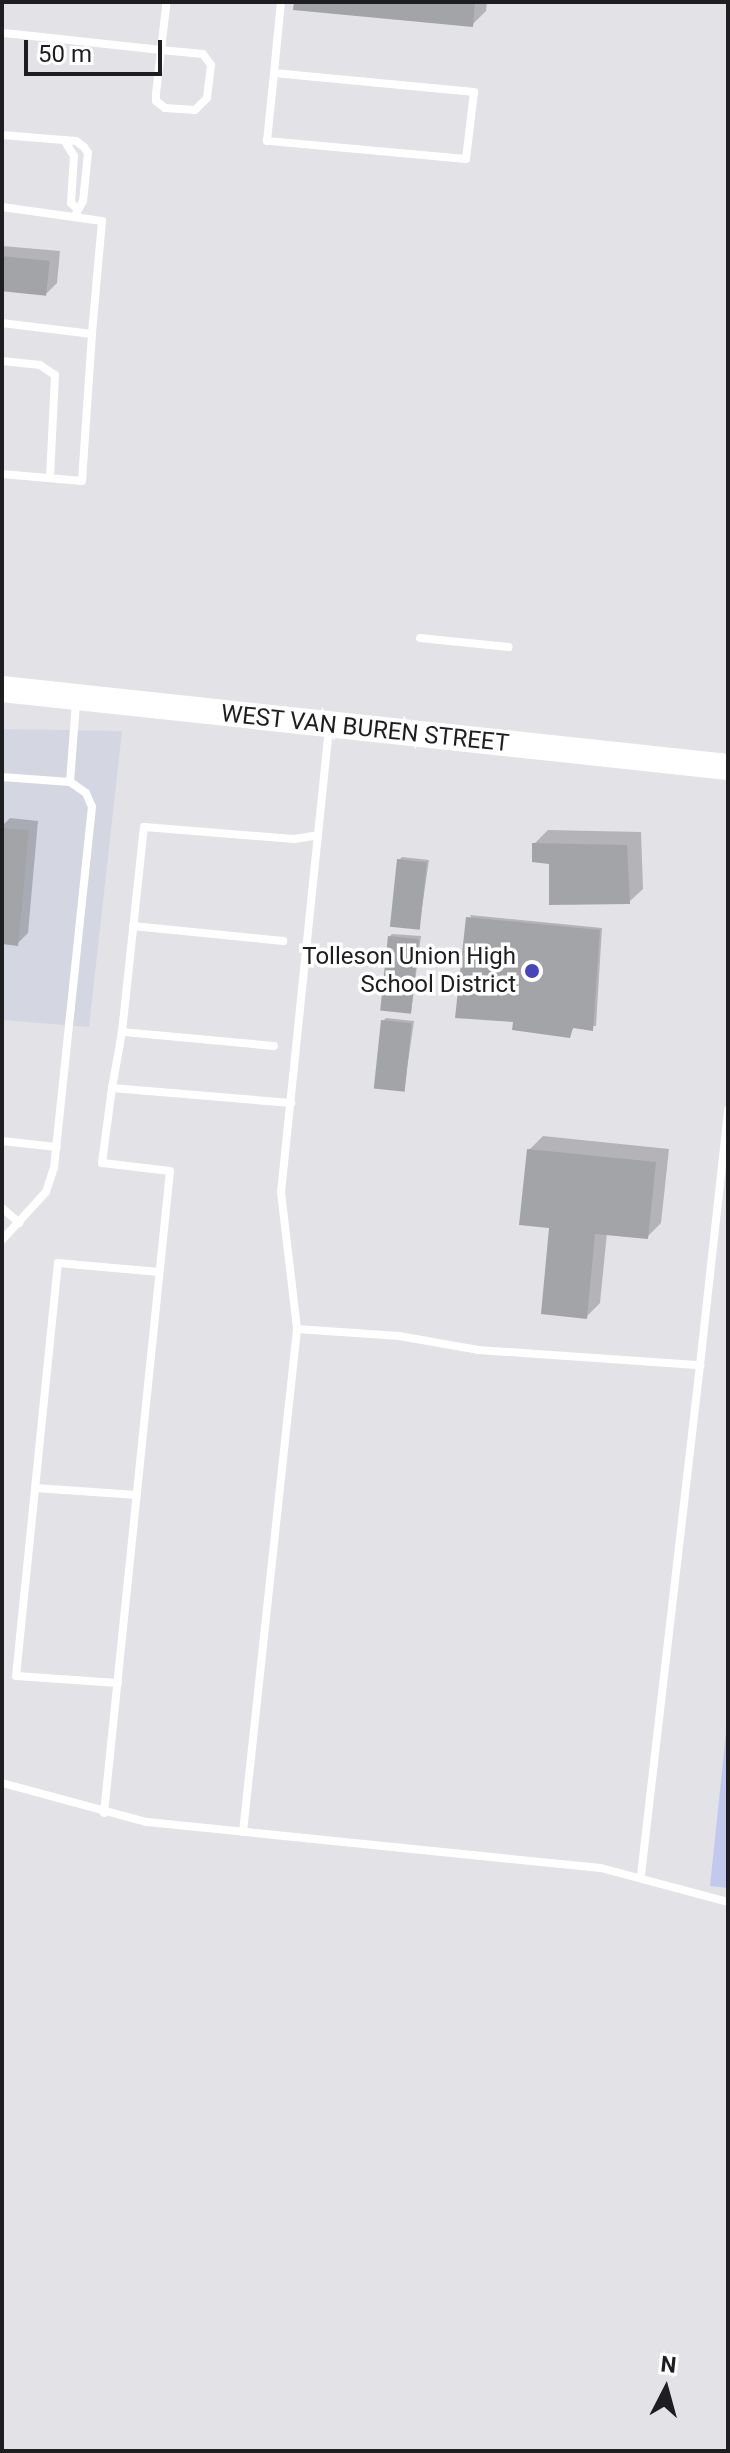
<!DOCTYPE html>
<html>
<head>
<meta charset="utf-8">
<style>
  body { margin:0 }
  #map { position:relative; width:730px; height:2453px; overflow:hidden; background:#e2e2e7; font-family:Roboto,sans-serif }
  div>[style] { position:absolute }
  .built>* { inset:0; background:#d4d6e2 }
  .green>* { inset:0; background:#c2c9ee }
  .shadow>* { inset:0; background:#0003 }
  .building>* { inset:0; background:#a3a4a8; transform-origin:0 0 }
  .lane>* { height:8px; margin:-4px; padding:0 4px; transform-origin:4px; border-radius:4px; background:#fff }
  .primary>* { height:26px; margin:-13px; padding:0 13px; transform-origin:13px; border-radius:13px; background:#fff }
  .dots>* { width:22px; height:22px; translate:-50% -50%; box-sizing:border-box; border:4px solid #fff; border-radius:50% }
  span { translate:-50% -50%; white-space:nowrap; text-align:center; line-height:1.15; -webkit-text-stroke:7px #fff; paint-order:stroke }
  .street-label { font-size:24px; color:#1e1e20 }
  .poi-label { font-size:24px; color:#1e1e20 }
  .right { translate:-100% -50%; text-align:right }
  .frame { position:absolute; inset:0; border:4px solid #1e1e20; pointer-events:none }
  .north { position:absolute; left:626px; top:2349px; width:80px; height:80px; -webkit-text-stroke:6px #fff; paint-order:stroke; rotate:6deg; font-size:22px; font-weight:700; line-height:32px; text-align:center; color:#1e1e20 }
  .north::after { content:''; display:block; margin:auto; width:28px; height:36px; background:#1e1e20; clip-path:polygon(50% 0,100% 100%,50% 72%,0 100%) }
  .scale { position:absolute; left:24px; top:40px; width:138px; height:36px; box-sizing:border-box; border:4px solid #1e1e20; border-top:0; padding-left:10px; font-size:24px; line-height:28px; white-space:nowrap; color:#1e1e20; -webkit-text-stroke:6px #fff; paint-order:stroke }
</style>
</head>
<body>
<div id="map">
  <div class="built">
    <div style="clip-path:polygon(2px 729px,122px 731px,89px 1027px,2px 1020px)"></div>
  </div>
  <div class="green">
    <div style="clip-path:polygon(728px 1714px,728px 1888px,710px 1886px)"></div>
  </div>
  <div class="shadow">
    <div style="clip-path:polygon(296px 2px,487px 2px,486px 11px,472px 25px)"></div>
    <div style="clip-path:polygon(2px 246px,60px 251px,57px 283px,47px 293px,2px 289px)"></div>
    <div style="clip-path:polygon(10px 818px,38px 821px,28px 933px,17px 944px,2px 942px,2px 826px)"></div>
    <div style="clip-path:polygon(548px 830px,641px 832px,643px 889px,629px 902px,551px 862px,534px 844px)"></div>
    <div style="clip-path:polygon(402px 857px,429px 860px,419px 928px,399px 860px)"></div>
    <div style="clip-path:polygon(470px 915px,602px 928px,596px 1026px,574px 1026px,569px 1036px,515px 1020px)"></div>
    <div style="clip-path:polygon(392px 934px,421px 936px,411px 1012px,390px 936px)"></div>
    <div style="clip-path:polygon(386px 1018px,414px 1021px,404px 1090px,383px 1021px)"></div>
    <div style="clip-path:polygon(543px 1136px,669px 1149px,661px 1223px,647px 1237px,607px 1233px,600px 1303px,586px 1317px,529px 1150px)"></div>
  </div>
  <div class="building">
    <div style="clip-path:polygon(294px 2px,475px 2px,473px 27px,293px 10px)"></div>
    <div style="left:2px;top:256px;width:48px;height:35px;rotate:6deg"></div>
    <div style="clip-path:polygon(2px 828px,29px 830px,18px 946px,2px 944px)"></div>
    <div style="clip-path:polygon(532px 843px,627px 845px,630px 904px,549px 905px,549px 864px,532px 862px)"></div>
    <div style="left:397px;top:859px;width:30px;height:68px;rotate:6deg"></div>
    <div style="clip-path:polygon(466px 917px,600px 930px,593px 1031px,573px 1028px,570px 1038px,512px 1030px,513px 1022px,455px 1018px)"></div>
    <div style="left:388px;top:936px;width:31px;height:75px;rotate:6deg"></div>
    <div style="left:381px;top:1020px;width:31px;height:69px;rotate:6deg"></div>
    <div style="clip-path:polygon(527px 1149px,656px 1162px,648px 1239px,595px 1234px,587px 1319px,541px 1314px,549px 1228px,519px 1225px)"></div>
  </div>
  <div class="lane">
    <div style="left:2px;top:33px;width:12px;rotate:5deg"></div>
    <div style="left:14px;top:34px;width:148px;rotate:6.2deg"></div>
    <div style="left:161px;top:50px;width:42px;rotate:5.4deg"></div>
    <div style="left:203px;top:54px;width:14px;rotate:54deg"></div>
    <div style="left:211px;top:65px;width:33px;rotate:97deg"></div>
    <div style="left:207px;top:98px;width:17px;rotate:135deg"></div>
    <div style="left:195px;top:110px;width:30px;rotate:-176deg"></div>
    <div style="left:165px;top:108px;width:11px;rotate:-142deg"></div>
    <div style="left:156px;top:101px;width:7px;rotate:-90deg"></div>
    <div style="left:156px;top:94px;width:44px;rotate:-83.5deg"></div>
    <div style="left:161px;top:50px;width:43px;rotate:-83.4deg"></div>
    <div style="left:166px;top:7px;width:5px;rotate:-90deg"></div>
    <div style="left:274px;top:73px;width:201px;rotate:5.4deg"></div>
    <div style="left:474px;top:92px;width:67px;rotate:96.8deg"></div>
    <div style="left:466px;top:159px;width:200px;rotate:-174.8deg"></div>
    <div style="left:267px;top:141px;width:68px;rotate:-84.1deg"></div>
    <div style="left:274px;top:73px;width:71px;rotate:-84.4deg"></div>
    <div style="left:2px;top:135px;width:74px;rotate:4.6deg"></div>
    <div style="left:76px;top:141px;width:10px;rotate:37deg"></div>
    <div style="left:84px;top:147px;width:7px;rotate:56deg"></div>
    <div style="left:88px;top:153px;width:48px;rotate:95.9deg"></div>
    <div style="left:83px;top:201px;width:18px;rotate:119deg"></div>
    <div style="left:64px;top:140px;width:19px;rotate:58deg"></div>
    <div style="left:74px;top:156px;width:47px;rotate:93.7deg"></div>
    <div style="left:71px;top:203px;width:7px;rotate:45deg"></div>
    <div style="left:2px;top:207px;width:101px;rotate:8deg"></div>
    <div style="left:102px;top:221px;width:113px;rotate:95.1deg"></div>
    <div style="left:92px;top:334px;width:91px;rotate:-173deg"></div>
    <div style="left:2px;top:361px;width:38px;rotate:6deg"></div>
    <div style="left:40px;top:365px;width:18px;rotate:34deg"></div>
    <div style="left:55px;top:375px;width:103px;rotate:92.8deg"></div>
    <div style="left:2px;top:474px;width:80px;rotate:5deg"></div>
    <div style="left:82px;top:481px;width:147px;rotate:-86.1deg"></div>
    <div style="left:420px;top:638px;width:89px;rotate:5.8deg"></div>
    <div style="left:329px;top:728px;width:466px;rotate:95.9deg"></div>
    <div style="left:281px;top:1192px;width:138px;rotate:83.3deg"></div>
    <div style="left:297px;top:1329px;width:102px;rotate:3.9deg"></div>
    <div style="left:399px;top:1336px;width:80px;rotate:10deg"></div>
    <div style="left:478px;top:1350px;width:223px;rotate:3.9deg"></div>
    <div style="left:700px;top:1365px;width:257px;rotate:-83.7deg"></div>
    <div style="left:2px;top:777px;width:68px;rotate:4.2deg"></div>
    <div style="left:70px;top:782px;width:80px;rotate:-85.7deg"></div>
    <div style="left:133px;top:926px;width:151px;rotate:5.7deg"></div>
    <div style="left:122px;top:1032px;width:57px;rotate:100.1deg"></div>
    <div style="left:112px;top:1088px;width:180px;rotate:4.8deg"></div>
    <div style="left:274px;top:1046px;width:153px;rotate:-174.7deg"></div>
    <div style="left:122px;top:1032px;width:206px;rotate:-83.9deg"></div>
    <div style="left:144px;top:827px;width:150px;rotate:4.6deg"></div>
    <div style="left:294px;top:839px;width:24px;rotate:-9deg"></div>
    <div style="left:2px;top:1141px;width:55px;rotate:6.2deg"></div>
    <div style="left:2px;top:1208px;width:23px;rotate:41deg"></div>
    <div style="left:2px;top:1240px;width:65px;rotate:-47.5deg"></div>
    <div style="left:46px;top:1192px;width:25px;rotate:-72deg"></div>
    <div style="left:54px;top:1168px;width:363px;rotate:-84deg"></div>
    <div style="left:92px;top:807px;width:15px;rotate:-113deg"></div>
    <div style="left:86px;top:793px;width:19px;rotate:-145deg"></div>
    <div style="left:35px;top:1488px;width:102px;rotate:3.9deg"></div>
    <div style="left:118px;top:1683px;width:102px;rotate:-176.1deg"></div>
    <div style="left:16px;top:1676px;width:415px;rotate:-84.2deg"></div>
    <div style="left:58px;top:1263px;width:101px;rotate:5.1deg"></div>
    <div style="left:2px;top:1783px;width:150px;rotate:15.1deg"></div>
    <div style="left:147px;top:1822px;width:456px;rotate:5.8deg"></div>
    <div style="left:601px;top:1868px;width:131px;rotate:15deg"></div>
    <div style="left:104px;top:1813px;width:645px;rotate:-84.13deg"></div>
    <div style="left:170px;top:1171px;width:68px;rotate:-173.3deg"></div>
    <div style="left:102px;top:1163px;width:76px;rotate:-82.4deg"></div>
    <div style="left:243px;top:1832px;width:506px;rotate:-83.87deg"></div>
    <div style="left:641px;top:1875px;width:513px;rotate:-83.4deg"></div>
  </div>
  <div class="primary">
    <div style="left:2px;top:689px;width:730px;rotate:6.13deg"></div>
  </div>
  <div class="dots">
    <div style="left:532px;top:971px;background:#4745bb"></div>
  </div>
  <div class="street-label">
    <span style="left:365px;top:729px;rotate:6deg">WEST VAN BUREN STREET</span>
  </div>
  <div class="poi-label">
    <span class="right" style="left:516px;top:971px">Tolleson Union High<br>School District</span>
  </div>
  <div class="frame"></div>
  <div class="north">N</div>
  <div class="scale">50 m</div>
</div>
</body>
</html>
